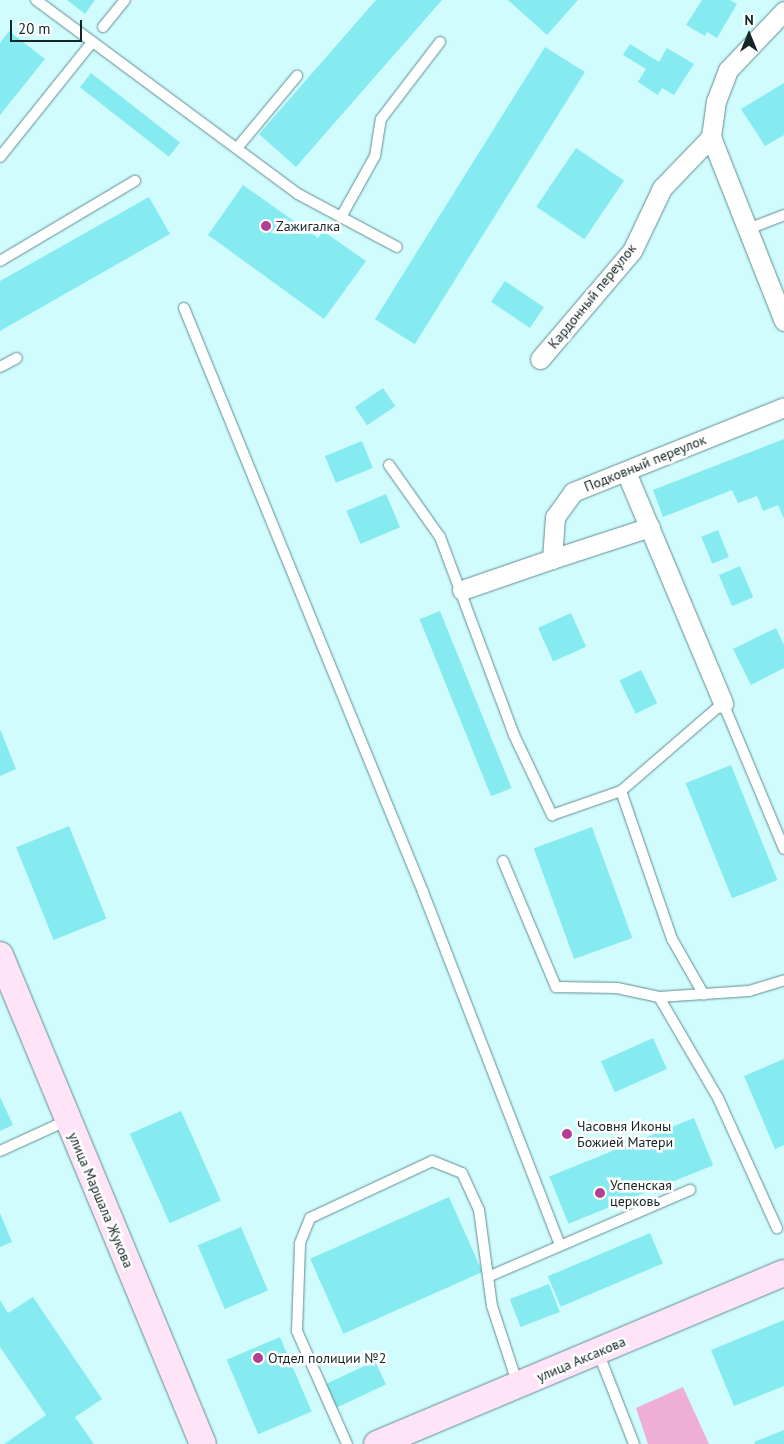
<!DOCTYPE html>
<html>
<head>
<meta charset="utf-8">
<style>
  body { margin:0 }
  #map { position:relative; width:784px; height:1444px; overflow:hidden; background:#d0fcfe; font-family:"PT Sans",sans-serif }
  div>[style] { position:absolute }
  .green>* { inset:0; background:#eeaed8 }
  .building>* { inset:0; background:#86ebf1; transform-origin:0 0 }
  .roads { filter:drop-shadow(0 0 1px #638c8f) drop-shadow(0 0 1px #638c8f) }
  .service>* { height:10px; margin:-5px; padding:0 5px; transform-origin:5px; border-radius:5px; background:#fff }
  .minor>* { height:19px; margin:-9.5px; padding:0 9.5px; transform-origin:9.5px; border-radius:9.5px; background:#fff }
  .secondary>* { height:26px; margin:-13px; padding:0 13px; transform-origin:13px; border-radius:13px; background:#ffe3f6 }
  .dots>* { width:14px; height:14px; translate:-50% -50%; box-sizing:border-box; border:2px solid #fff; border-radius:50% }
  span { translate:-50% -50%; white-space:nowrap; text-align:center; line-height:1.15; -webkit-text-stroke:5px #fff; paint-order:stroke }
  .poi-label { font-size:14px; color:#152626 }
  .left { translate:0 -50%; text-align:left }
  .street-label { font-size:14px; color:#152626 }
  .north { position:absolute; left:724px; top:10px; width:50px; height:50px; -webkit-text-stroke:4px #fff; paint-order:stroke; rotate:0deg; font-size:14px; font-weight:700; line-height:20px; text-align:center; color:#152626 }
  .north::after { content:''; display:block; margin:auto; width:18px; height:22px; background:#152626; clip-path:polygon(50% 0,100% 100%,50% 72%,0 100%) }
  .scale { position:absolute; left:10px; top:20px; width:72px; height:22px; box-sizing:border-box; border:2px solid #152626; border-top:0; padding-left:6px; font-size:15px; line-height:18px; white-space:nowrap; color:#152626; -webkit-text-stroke:4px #fff; paint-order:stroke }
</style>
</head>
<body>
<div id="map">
  <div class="green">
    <div style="clip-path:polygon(683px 1387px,709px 1444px,648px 1444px,636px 1408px)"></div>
  </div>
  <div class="building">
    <div style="clip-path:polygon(67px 0,95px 0,85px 14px)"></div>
    <div style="clip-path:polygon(376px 0,442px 0,296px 167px,259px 134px)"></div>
    <div style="clip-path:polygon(508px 0,578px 0,547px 35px)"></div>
    <div style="clip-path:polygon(702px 0,730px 0,737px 4px,717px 38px,707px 32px,705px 36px,686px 25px)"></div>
    <div style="clip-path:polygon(9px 31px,45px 59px,0 115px,0 43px)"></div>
    <div style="clip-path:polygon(630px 44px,659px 62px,667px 48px,694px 64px,674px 95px,662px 88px,658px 95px,638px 82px,646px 69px,623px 55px)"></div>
    <div style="left:545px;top:47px;width:47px;height:321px;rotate:32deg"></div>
    <div style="left:91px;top:73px;width:113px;height:18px;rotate:38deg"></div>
    <div style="clip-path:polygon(784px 83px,784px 135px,765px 146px,741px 109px)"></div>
    <div style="left:576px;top:148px;width:58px;height:71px;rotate:34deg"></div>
    <div style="clip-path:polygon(243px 185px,318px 238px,323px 231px,366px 261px,324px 319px,208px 235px)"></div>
    <div style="clip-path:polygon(149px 197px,170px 234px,0 331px,0 281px)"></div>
    <div style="left:505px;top:281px;width:47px;height:25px;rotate:34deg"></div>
    <div style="left:383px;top:388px;width:22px;height:34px;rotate:56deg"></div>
    <div style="clip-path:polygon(784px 439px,784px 519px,778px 505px,763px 511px,757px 496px,738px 503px,732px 490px,663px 517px,653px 490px)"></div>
    <div style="left:362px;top:441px;width:29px;height:40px;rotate:68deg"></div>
    <div style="left:386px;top:494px;width:36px;height:43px;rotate:67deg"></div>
    <div style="left:718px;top:530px;width:29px;height:18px;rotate:68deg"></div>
    <div style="left:740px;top:566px;width:34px;height:23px;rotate:67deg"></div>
    <div style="left:440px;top:611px;width:191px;height:22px;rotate:68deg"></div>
    <div style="left:571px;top:613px;width:37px;height:36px;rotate:66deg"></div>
    <div style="clip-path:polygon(776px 628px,784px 645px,784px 668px,751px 685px,733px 649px)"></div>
    <div style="left:641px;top:670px;width:37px;height:24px;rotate:64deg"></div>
    <div style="clip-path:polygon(0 729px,16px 769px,0 776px)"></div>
    <div style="left:731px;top:765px;width:124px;height:49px;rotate:68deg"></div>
    <div style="left:69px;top:826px;width:100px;height:57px;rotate:68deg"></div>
    <div style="left:592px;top:827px;width:118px;height:62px;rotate:70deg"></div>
    <div style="left:653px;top:1038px;width:34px;height:57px;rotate:66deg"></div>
    <div style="clip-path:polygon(784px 1059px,784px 1145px,775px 1149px,744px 1076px)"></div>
    <div style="clip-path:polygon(0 1097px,13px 1125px,0 1131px)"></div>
    <div style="left:181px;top:1111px;width:98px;height:56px;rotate:66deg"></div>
    <div style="left:694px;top:1118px;width:51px;height:156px;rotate:68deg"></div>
    <div style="left:449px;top:1197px;width:82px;height:152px;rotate:66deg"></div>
    <div style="clip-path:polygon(0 1213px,12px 1242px,0 1247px)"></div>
    <div style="left:241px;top:1227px;width:69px;height:47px;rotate:67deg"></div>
    <div style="left:650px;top:1233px;width:33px;height:111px;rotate:67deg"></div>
    <div style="left:549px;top:1284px;width:30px;height:42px;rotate:69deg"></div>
    <div style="clip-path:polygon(33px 1297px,102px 1399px,75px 1417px,94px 1444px,4px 1444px,46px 1415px,0 1347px,0 1300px,8px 1313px)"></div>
    <div style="clip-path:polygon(784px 1320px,784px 1386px,734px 1406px,711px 1350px)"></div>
    <div style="left:280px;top:1337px;width:81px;height:58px;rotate:67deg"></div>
    <div style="left:375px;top:1361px;width:26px;height:56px;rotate:65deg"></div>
    <div style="clip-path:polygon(784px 1430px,784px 1444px,755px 1444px,754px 1442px)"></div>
  </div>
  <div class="roads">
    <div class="service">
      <div style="left:36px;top:0;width:326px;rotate:36.5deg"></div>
      <div style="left:298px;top:194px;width:112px;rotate:28.2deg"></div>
      <div style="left:103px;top:27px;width:35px;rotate:-51deg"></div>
      <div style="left:237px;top:148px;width:94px;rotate:-50.2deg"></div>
      <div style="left:0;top:157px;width:147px;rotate:-51.3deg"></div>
      <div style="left:341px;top:217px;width:70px;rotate:-60.9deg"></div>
      <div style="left:375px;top:156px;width:37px;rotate:-81deg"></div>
      <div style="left:381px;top:119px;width:97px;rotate:-52.5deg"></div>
      <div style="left:748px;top:229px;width:39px;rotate:-21deg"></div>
      <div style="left:0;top:261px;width:157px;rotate:-30.7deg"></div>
      <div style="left:184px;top:308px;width:631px;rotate:67.74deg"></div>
      <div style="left:423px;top:892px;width:379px;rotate:68.8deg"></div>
      <div style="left:0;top:367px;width:19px;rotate:-28deg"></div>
      <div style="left:389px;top:465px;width:88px;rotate:54.7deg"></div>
      <div style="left:440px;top:537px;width:211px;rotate:69.5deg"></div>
      <div style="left:514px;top:735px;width:89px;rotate:64.6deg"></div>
      <div style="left:552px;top:815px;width:73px;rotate:-19.2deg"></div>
      <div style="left:621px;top:791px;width:135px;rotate:-40.8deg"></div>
      <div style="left:723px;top:703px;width:158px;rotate:67.3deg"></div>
      <div style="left:621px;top:791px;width:157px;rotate:71deg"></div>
      <div style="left:672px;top:939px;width:64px;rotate:60.3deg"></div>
      <div style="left:503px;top:861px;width:137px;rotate:67.2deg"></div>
      <div style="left:556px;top:987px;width:61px;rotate:0.9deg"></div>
      <div style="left:617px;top:988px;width:43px;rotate:12.1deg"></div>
      <div style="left:659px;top:997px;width:117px;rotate:59.7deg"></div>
      <div style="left:718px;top:1098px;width:143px;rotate:65.6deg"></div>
      <div style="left:659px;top:997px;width:90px;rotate:-3.8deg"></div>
      <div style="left:749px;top:991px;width:37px;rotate:-17deg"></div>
      <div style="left:0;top:1151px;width:75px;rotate:-24.5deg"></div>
      <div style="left:490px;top:1276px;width:218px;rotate:-23.3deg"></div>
      <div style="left:598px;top:1352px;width:99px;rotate:68.6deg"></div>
      <div style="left:347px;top:1444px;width:124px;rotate:-113.9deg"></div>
      <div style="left:297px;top:1331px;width:88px;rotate:-88deg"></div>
      <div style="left:300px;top:1243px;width:27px;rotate:-68deg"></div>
      <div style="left:310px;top:1218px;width:135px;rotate:-25deg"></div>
      <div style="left:432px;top:1161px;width:32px;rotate:22deg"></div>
      <div style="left:462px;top:1173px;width:41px;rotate:65.3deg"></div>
      <div style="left:479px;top:1210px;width:97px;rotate:82.3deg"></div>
      <div style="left:492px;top:1306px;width:83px;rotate:71.8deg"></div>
    </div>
    <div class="minor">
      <div style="left:784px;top:11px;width:81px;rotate:133.5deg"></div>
      <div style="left:728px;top:70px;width:33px;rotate:111deg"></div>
      <div style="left:716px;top:101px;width:36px;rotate:98deg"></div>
      <div style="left:711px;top:137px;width:198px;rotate:68.4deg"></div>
      <div style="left:540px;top:359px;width:142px;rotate:-49.6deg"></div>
      <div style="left:632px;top:251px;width:70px;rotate:-64.5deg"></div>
      <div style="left:662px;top:188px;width:71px;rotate:-46.1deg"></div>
      <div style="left:626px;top:472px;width:251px;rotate:67.2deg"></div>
      <div style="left:552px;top:559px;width:103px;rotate:-18.1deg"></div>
      <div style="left:462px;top:590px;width:95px;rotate:-19deg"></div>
      <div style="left:552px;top:559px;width:42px;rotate:-85.9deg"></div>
      <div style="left:555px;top:517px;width:31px;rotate:-54deg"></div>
      <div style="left:573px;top:492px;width:227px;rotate:-21.9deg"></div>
    </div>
    <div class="secondary">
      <div style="left:0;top:955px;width:529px;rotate:67.46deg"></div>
      <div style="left:377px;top:1444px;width:441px;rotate:-22.8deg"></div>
    </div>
  </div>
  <div class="dots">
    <div style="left:266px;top:226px;background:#b53e95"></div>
    <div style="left:567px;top:1134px;background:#b53e95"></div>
    <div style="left:600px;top:1193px;background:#b53e95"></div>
    <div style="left:258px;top:1358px;background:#b53e95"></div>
  </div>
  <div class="poi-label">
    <span class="left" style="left:276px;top:226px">Zажигалка</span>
    <span class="left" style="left:577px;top:1134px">Часовня Иконы<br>Божией Матери</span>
    <span class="left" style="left:610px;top:1193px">Успенская<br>церковь</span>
    <span class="left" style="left:268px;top:1358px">Отдел полиции №2</span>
  </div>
  <div class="street-label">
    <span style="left:592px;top:296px;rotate:-51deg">Кардонный переулок</span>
    <span style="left:645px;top:463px;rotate:-22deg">Подковный переулок</span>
    <span style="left:101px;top:1200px;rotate:67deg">улица Маршала Жукова</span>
    <span style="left:581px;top:1359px;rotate:-23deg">улица Аксакова</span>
  </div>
  <div class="north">N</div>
  <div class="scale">20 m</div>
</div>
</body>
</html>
